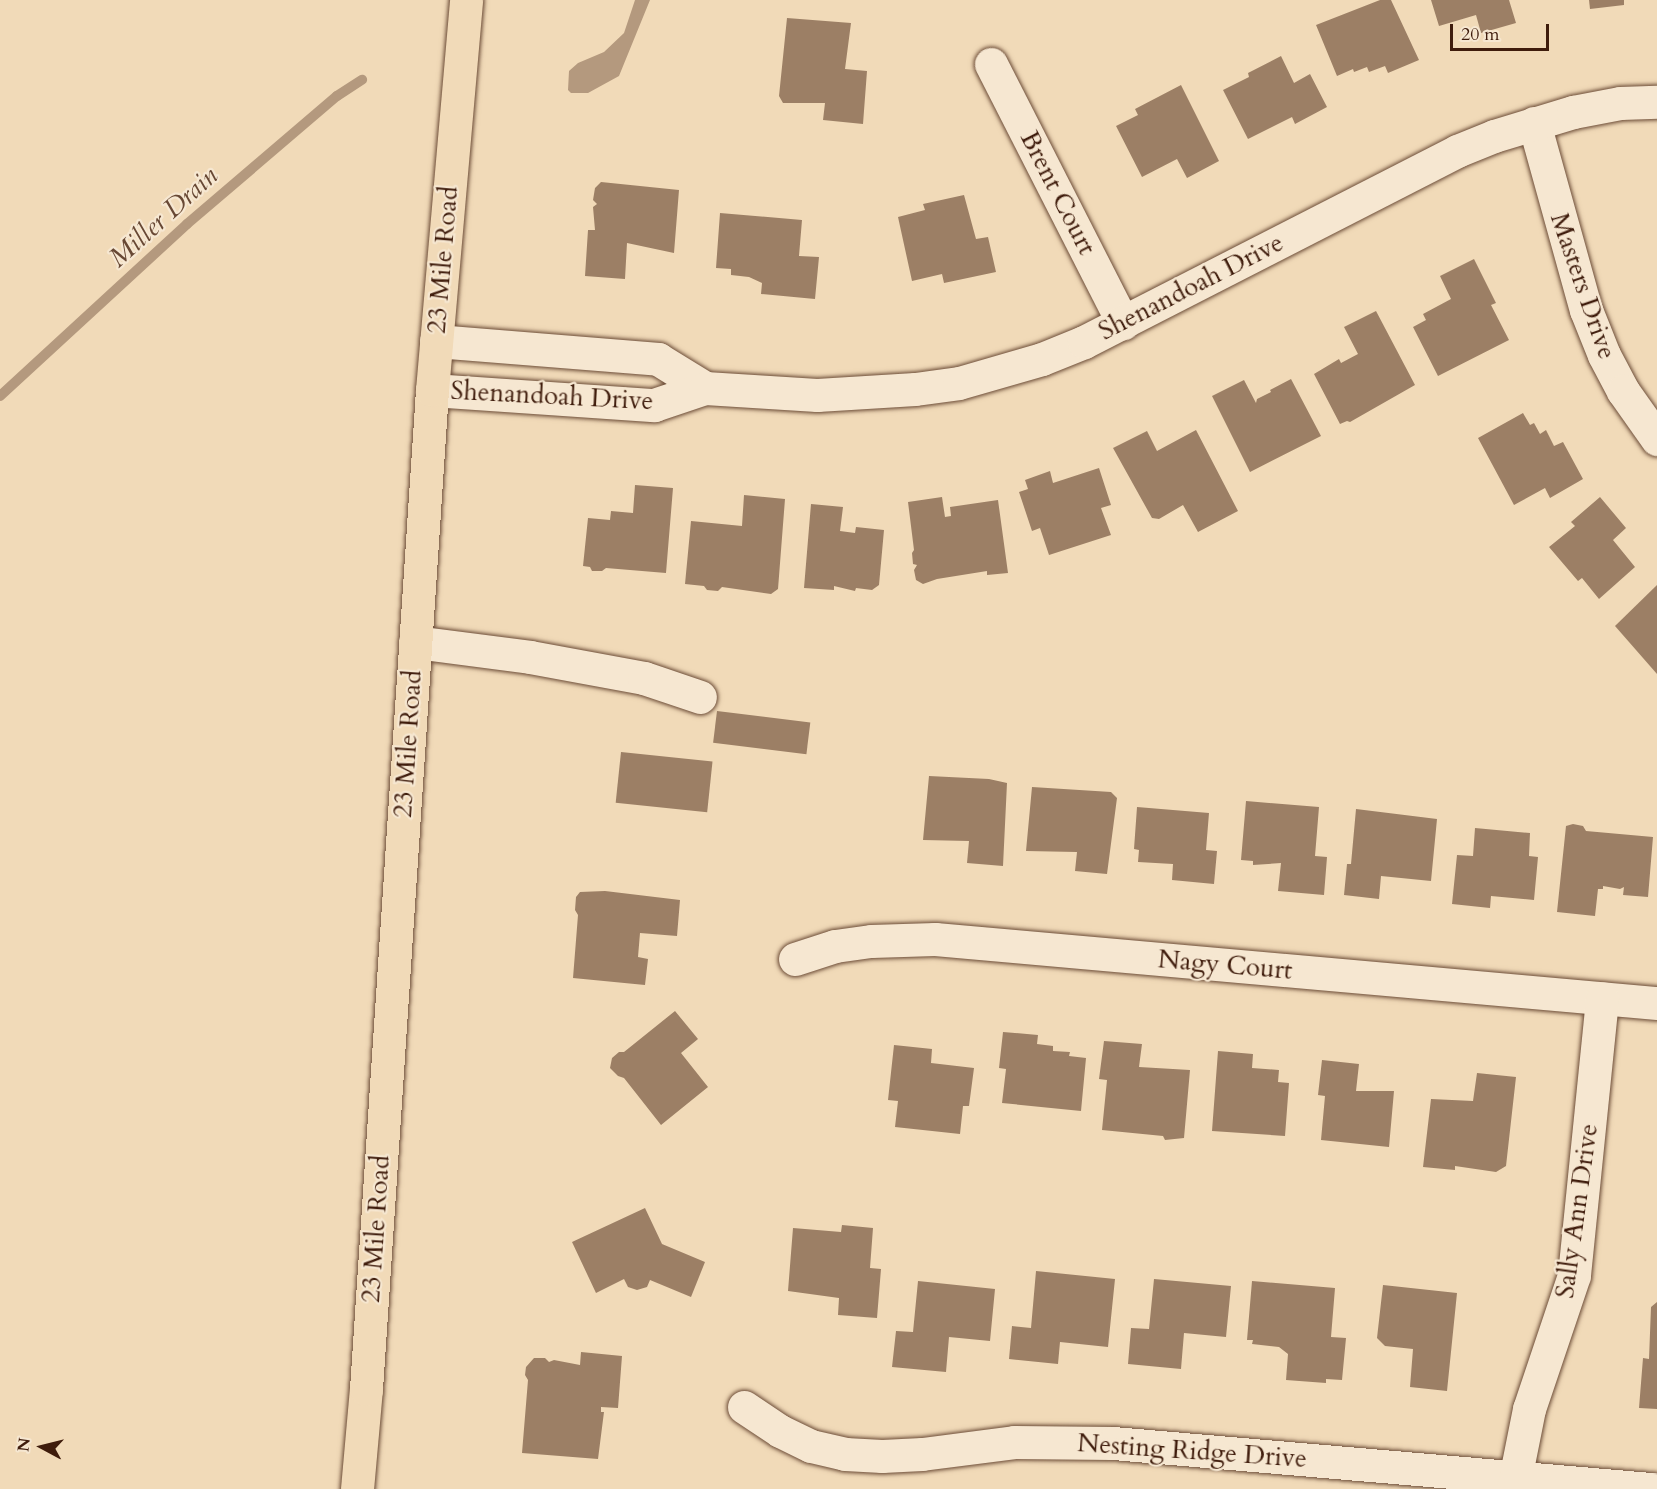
<!DOCTYPE html>
<html>
<head>
<meta charset="utf-8">
<style>
  body { margin:0 }
  #map { position:relative; width:1657px; height:1489px; overflow:hidden; background:#f1dab8; font-family:Cardo,serif }
  div>[style] { position:absolute }
  .water>* { inset:0; background:#b4997e }
  .stream>* { height:10px; margin:-5px; padding:0 5px; transform-origin:5px; border-radius:5px; background:#b4997e }
  .building>* { inset:0; background:#9c7f65; transform-origin:0 0 }
  .roads { filter:drop-shadow(0 0 2px #6c4c37) drop-shadow(0 0 2px #6c4c37) }
  .minor>* { height:33px; margin:-16.5px; padding:0 16.5px; transform-origin:16.5px; border-radius:16.5px; background:#f6e7d1 }
  .major>* { height:33px; margin:-16.5px; padding:0 16.5px; transform-origin:16.5px; border-radius:16.5px; background:#f1dab8 }
  span { translate:-50% -50%; white-space:nowrap; text-align:center; line-height:1.15; -webkit-text-stroke:4.5px #f6e7d1; paint-order:stroke }
  .street-label { font-size:26px; color:#3f1c0c }
  .water-label { font-size:27px; color:#684834; font-style:italic }
  .north { position:absolute; left:12px; top:1417px; width:60px; height:60px; -webkit-text-stroke:4px #f6e7d1; paint-order:stroke; rotate:277deg; font-size:16px; font-weight:700; line-height:24px; text-align:center; color:#3f1c0c }
  .north::after { content:''; display:block; margin:auto; width:21px; height:27px; background:#3f1c0c; clip-path:polygon(50% 0,100% 100%,50% 72%,0 100%) }
  .scale { position:absolute; left:1450px; top:24px; width:99px; height:27px; box-sizing:border-box; border:3px solid #3f1c0c; border-top:0; padding-left:8px; font-size:18px; line-height:21px; white-space:nowrap; color:#3f1c0c; -webkit-text-stroke:4px #f6e7d1; paint-order:stroke }
</style>
</head>
<body>
<div id="map">
  <div class="water">
    <div style="clip-path:polygon(635px 0,650px 0,619px 76px,588px 93px,571px 93px,568px 90px,569px 71px,578px 63px,604px 52px,624px 33px)"></div>
  </div>
  <div class="stream">
    <div style="left:0;top:396px;width:254px;rotate:-42.6deg"></div>
    <div style="left:187px;top:224px;width:197px;rotate:-40.5deg"></div>
    <div style="left:337px;top:96px;width:30px;rotate:-33deg"></div>
  </div>
  <div class="building">
    <div style="clip-path:polygon(1380px 0,1391px 0,1419px 60px,1388px 73px,1385px 66px,1369px 72px,1367px 67px,1354px 72px,1353px 69px,1337px 76px,1316px 25px)"></div>
    <div style="clip-path:polygon(1431px 0,1509px 0,1516px 23px,1481px 33px,1476px 15px,1439px 26px)"></div>
    <div style="clip-path:polygon(1589px 0,1624px 0,1624px 5px,1590px 9px)"></div>
    <div style="clip-path:polygon(787px 18px,851px 23px,845px 69px,867px 71px,863px 124px,823px 120px,825px 103px,783px 103px,779px 96px)"></div>
    <div style="clip-path:polygon(1281px 56px,1294px 83px,1310px 74px,1327px 107px,1295px 124px,1292px 117px,1248px 139px,1223px 90px,1249px 77px,1248px 73px)"></div>
    <div style="clip-path:polygon(1181px 85px,1219px 161px,1187px 178px,1177px 159px,1142px 177px,1116px 126px,1138px 115px,1135px 109px)"></div>
    <div style="clip-path:polygon(601px 182px,679px 190px,674px 253px,627px 243px,625px 279px,585px 276px,588px 230px,595px 230px,593px 207px,597px 204px,593px 200px,595px 188px)"></div>
    <div style="clip-path:polygon(964px 195px,976px 239px,988px 237px,996px 272px,944px 283px,942px 274px,912px 281px,898px 217px,925px 210px,923px 204px)"></div>
    <div style="clip-path:polygon(720px 213px,802px 220px,799px 256px,819px 257px,815px 299px,761px 294px,762px 283px,749px 277px,731px 275px,731px 269px,716px 268px)"></div>
    <div style="clip-path:polygon(1474px 259px,1496px 303px,1491px 305px,1509px 340px,1438px 376px,1413px 327px,1426px 320px,1423px 314px,1451px 299px,1440px 276px)"></div>
    <div style="clip-path:polygon(1376px 311px,1415px 385px,1350px 422px,1347px 421px,1340px 424px,1314px 374px,1339px 359px,1341px 363px,1358px 354px,1344px 327px)"></div>
    <div style="clip-path:polygon(1291px 379px,1321px 436px,1250px 472px,1212px 396px,1244px 380px,1256px 403px,1257px 399px,1271px 392px,1270px 390px)"></div>
    <div style="clip-path:polygon(1523px 413px,1530px 425px,1534px 423px,1540px 434px,1546px 430px,1554px 446px,1563px 442px,1583px 479px,1550px 498px,1545px 488px,1514px 505px,1478px 438px)"></div>
    <div style="clip-path:polygon(1196px 430px,1238px 511px,1198px 532px,1183px 505px,1159px 519px,1152px 518px,1113px 448px,1147px 431px,1157px 451px)"></div>
    <div style="clip-path:polygon(1099px 468px,1111px 505px,1101px 508px,1111px 535px,1049px 555px,1040px 528px,1032px 531px,1019px 492px,1028px 489px,1025px 480px,1050px 471px,1053px 483px)"></div>
    <div style="clip-path:polygon(635px 485px,673px 488px,666px 573px,606px 568px,602px 571px,592px 571px,590px 567px,583px 566px,588px 518px,610px 520px,611px 511px,633px 513px)"></div>
    <div style="clip-path:polygon(744px 495px,785px 499px,778px 589px,771px 594px,722px 587px,718px 591px,707px 590px,704px 586px,685px 584px,691px 521px,742px 526px)"></div>
    <div style="clip-path:polygon(942px 497px,945px 517px,951px 516px,950px 507px,998px 500px,1008px 573px,987px 575px,987px 571px,937px 579px,923px 584px,916px 580px,914px 570px,917px 565px,913px 564px,912px 553px,914px 550px,908px 502px)"></div>
    <div style="clip-path:polygon(1600px 497px,1626px 528px,1613px 540px,1635px 567px,1599px 599px,1582px 578px,1578px 581px,1549px 547px,1575px 526px,1571px 522px)"></div>
    <div style="clip-path:polygon(811px 504px,843px 507px,840px 531px,855px 533px,856px 527px,884px 530px,879px 585px,872px 590px,856px 588px,855px 591px,834px 586px,834px 590px,804px 588px)"></div>
    <div style="clip-path:polygon(1657px 585px,1657px 674px,1615px 626px)"></div>
    <div style="left:717px;top:711px;width:94px;height:32px;rotate:7deg"></div>
    <div style="left:621px;top:752px;width:92px;height:51px;rotate:6deg"></div>
    <div style="clip-path:polygon(929px 776px,989px 779px,1007px 783px,1003px 866px,967px 863px,969px 841px,923px 840px)"></div>
    <div style="clip-path:polygon(1032px 787px,1111px 792px,1117px 798px,1107px 874px,1075px 871px,1077px 852px,1026px 851px)"></div>
    <div style="clip-path:polygon(1246px 801px,1319px 807px,1315px 856px,1327px 857px,1324px 895px,1278px 891px,1281px 863px,1253px 865px,1253px 861px,1241px 860px)"></div>
    <div style="clip-path:polygon(1137px 807px,1209px 813px,1206px 850px,1217px 851px,1214px 884px,1172px 880px,1173px 864px,1138px 862px,1139px 850px,1134px 849px)"></div>
    <div style="clip-path:polygon(1356px 809px,1437px 819px,1431px 881px,1381px 876px,1379px 899px,1344px 895px,1347px 864px,1351px 864px)"></div>
    <div style="clip-path:polygon(1573px 824px,1583px 826px,1586px 831px,1653px 837px,1648px 897px,1623px 895px,1624px 887px,1620px 889px,1603px 886px,1603px 889px,1598px 889px,1595px 916px,1557px 912px,1566px 826px)"></div>
    <div style="clip-path:polygon(1475px 828px,1530px 833px,1529px 856px,1538px 857px,1534px 900px,1491px 896px,1490px 908px,1452px 904px,1457px 855px,1473px 856px)"></div>
    <div style="clip-path:polygon(605px 891px,680px 900px,677px 936px,640px 933px,638px 957px,648px 959px,645px 985px,573px 978px,578px 915px,575px 910px,576px 897px,580px 892px)"></div>
    <div style="clip-path:polygon(675px 1011px,698px 1039px,681px 1053px,708px 1087px,661px 1125px,624px 1078px,618px 1076px,610px 1068px,612px 1058px,619px 1052px,624px 1052px)"></div>
    <div style="clip-path:polygon(1003px 1032px,1038px 1035px,1037px 1044px,1053px 1046px,1053px 1051px,1070px 1052px,1069px 1056px,1086px 1058px,1081px 1111px,1002px 1103px,1006px 1069px,999px 1068px)"></div>
    <div style="clip-path:polygon(1104px 1041px,1142px 1044px,1139px 1067px,1190px 1070px,1184px 1138px,1165px 1140px,1163px 1136px,1102px 1130px,1107px 1080px,1099px 1079px)"></div>
    <div style="clip-path:polygon(894px 1045px,932px 1049px,931px 1063px,974px 1068px,969px 1106px,963px 1106px,960px 1134px,895px 1127px,898px 1101px,888px 1100px)"></div>
    <div style="clip-path:polygon(1218px 1051px,1253px 1054px,1252px 1068px,1279px 1070px,1278px 1082px,1289px 1083px,1285px 1136px,1212px 1131px)"></div>
    <div style="clip-path:polygon(1322px 1060px,1359px 1064px,1356px 1091px,1394px 1091px,1389px 1147px,1321px 1140px,1325px 1096px,1318px 1095px)"></div>
    <div style="clip-path:polygon(1477px 1073px,1516px 1077px,1506px 1166px,1496px 1172px,1455px 1166px,1455px 1170px,1423px 1167px,1431px 1099px,1473px 1101px)"></div>
    <div style="clip-path:polygon(645px 1208px,662px 1244px,705px 1262px,691px 1297px,650px 1280px,647px 1287px,637px 1290px,628px 1287px,624px 1279px,596px 1293px,572px 1242px)"></div>
    <div style="clip-path:polygon(842px 1225px,873px 1228px,870px 1268px,881px 1269px,877px 1318px,838px 1315px,839px 1298px,788px 1291px,793px 1228px,841px 1232px)"></div>
    <div style="clip-path:polygon(1036px 1271px,1115px 1279px,1108px 1347px,1060px 1342px,1058px 1364px,1009px 1359px,1012px 1326px,1031px 1328px)"></div>
    <div style="clip-path:polygon(1154px 1279px,1231px 1286px,1226px 1337px,1184px 1333px,1181px 1369px,1128px 1364px,1131px 1328px,1149px 1329px)"></div>
    <div style="clip-path:polygon(918px 1281px,995px 1289px,990px 1341px,949px 1337px,946px 1372px,892px 1367px,896px 1331px,913px 1332px)"></div>
    <div style="clip-path:polygon(1252px 1281px,1335px 1288px,1331px 1337px,1346px 1338px,1342px 1380px,1326px 1379px,1326px 1383px,1286px 1380px,1288px 1354px,1279px 1347px,1252px 1344px,1253px 1340px,1247px 1340px)"></div>
    <div style="clip-path:polygon(1383px 1285px,1457px 1293px,1447px 1391px,1410px 1387px,1413px 1349px,1385px 1346px,1377px 1338px)"></div>
    <div style="clip-path:polygon(1657px 1302px,1657px 1409px,1639px 1408px,1643px 1358px,1649px 1359px,1651px 1307px)"></div>
    <div style="clip-path:polygon(581px 1352px,622px 1356px,618px 1408px,601px 1407px,601px 1412px,604px 1412px,598px 1459px,522px 1453px,528px 1380px,525px 1375px,526px 1367px,534px 1358px,545px 1358px,549px 1362px,554px 1360px,580px 1365px)"></div>
  </div>
  <div class="roads">
    <div class="minor">
      <div style="left:991px;top:64px;width:291px;rotate:63deg"></div>
      <div style="left:1534px;top:123px;width:194px;rotate:74.5deg"></div>
      <div style="left:1586px;top:310px;width:48px;rotate:68.2deg"></div>
      <div style="left:1604px;top:355px;width:41px;rotate:62.2deg"></div>
      <div style="left:1623px;top:391px;width:59px;rotate:54.7deg"></div>
      <div style="left:436px;top:341px;width:223px;rotate:4.6deg"></div>
      <div style="left:658px;top:359px;width:55px;rotate:31.7deg"></div>
      <div style="left:432px;top:390px;width:223px;rotate:3.9deg"></div>
      <div style="left:654px;top:405px;width:54px;rotate:-18.4deg"></div>
      <div style="left:705px;top:388px;width:112px;rotate:3.6deg"></div>
      <div style="left:817px;top:395px;width:98px;rotate:-3.5deg"></div>
      <div style="left:915px;top:389px;width:44px;rotate:-7.8deg"></div>
      <div style="left:959px;top:383px;width:86px;rotate:-16.1deg"></div>
      <div style="left:1042px;top:359px;width:45px;rotate:-22deg"></div>
      <div style="left:1084px;top:342px;width:419px;rotate:-27.1deg"></div>
      <div style="left:1457px;top:151px;width:40px;rotate:-22deg"></div>
      <div style="left:1494px;top:136px;width:83px;rotate:-16.9deg"></div>
      <div style="left:1573px;top:112px;width:48px;rotate:-10.8deg"></div>
      <div style="left:1620px;top:103px;width:37px;rotate:-2deg"></div>
      <div style="left:415px;top:642px;width:116px;rotate:7.4deg"></div>
      <div style="left:530px;top:657px;width:116px;rotate:10.4deg"></div>
      <div style="left:644px;top:678px;width:59px;rotate:18.7deg"></div>
      <div style="left:795px;top:959px;width:42px;rotate:-18deg"></div>
      <div style="left:835px;top:946px;width:36px;rotate:-8deg"></div>
      <div style="left:871px;top:941px;width:64px;rotate:-1.8deg"></div>
      <div style="left:935px;top:939px;width:725px;rotate:5.07deg"></div>
      <div style="left:744px;top:1407px;width:43px;rotate:33.7deg"></div>
      <div style="left:780px;top:1431px;width:34px;rotate:26deg"></div>
      <div style="left:811px;top:1446px;width:35px;rotate:13deg"></div>
      <div style="left:845px;top:1454px;width:37px;rotate:3deg"></div>
      <div style="left:882px;top:1456px;width:40px;rotate:-2.9deg"></div>
      <div style="left:922px;top:1454px;width:93px;rotate:-7.4deg"></div>
      <div style="left:1014px;top:1442px;width:99px;rotate:0.6deg"></div>
      <div style="left:1113px;top:1443px;width:540px;rotate:4.89deg"></div>
      <div style="left:1513px;top:1489px;width:82px;rotate:-78.7deg"></div>
      <div style="left:1529px;top:1409px;width:141px;rotate:-71.4deg"></div>
      <div style="left:1574px;top:1275px;width:278px;rotate:-84.2deg"></div>
    </div>
    <div class="major">
      <div style="left:357px;top:1489px;width:100px;rotate:-84.9deg"></div>
      <div style="left:366px;top:1389px;width:1001px;rotate:-86.22deg"></div>
      <div style="left:432px;top:390px;width:391px;rotate:-85deg"></div>
    </div>
  </div>
  <div class="street-label">
    <span style="left:1058px;top:193px;rotate:63deg">Brent Court</span>
    <span style="left:443px;top:260px;rotate:-85deg">23 Mile Road</span>
    <span style="left:1583px;top:286px;rotate:71deg">Masters Drive</span>
    <span style="left:1191px;top:287px;rotate:-27deg">Shenandoah Drive</span>
    <span style="left:552px;top:396px;rotate:3deg">Shenandoah Drive</span>
    <span style="left:408px;top:744px;rotate:-86deg">23 Mile Road</span>
    <span style="left:1225px;top:965px;rotate:5deg">Nagy Court</span>
    <span style="left:1577px;top:1211px;rotate:-82deg">Sally Ann Drive</span>
    <span style="left:376px;top:1229px;rotate:-86deg">23 Mile Road</span>
    <span style="left:1192px;top:1451px;rotate:4deg">Nesting Ridge Drive</span>
  </div>
  <div class="water-label">
    <span style="left:163px;top:217px;rotate:-42deg">Miller Drain</span>
  </div>
  <div class="north">N</div>
  <div class="scale">20 m</div>
</div>
</body>
</html>
